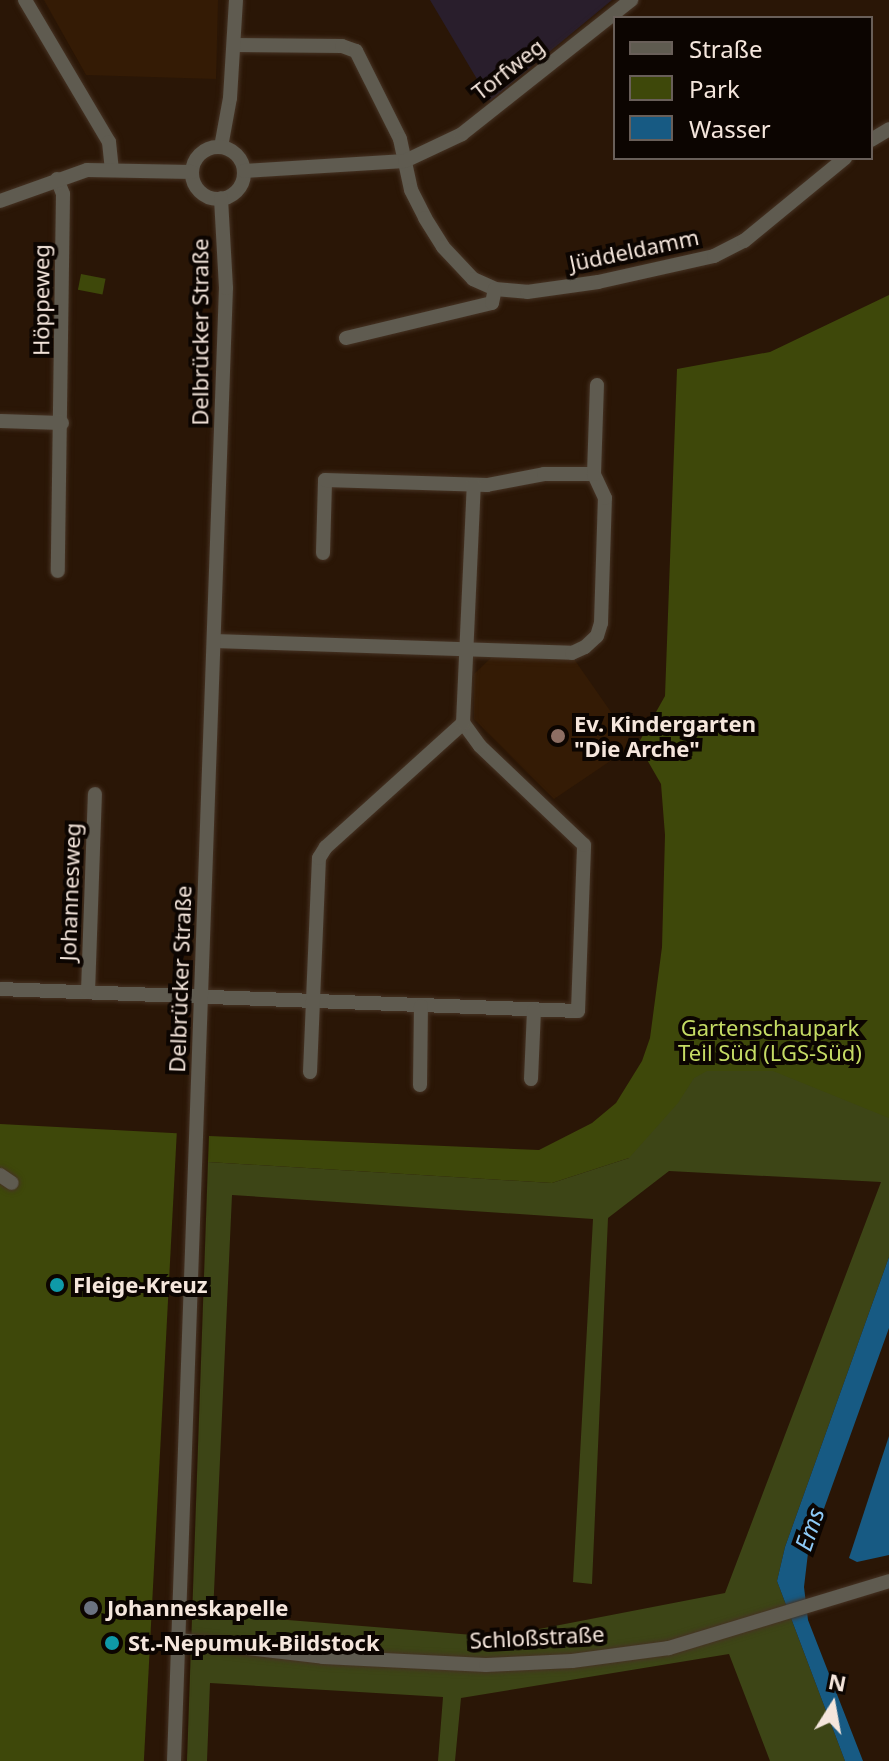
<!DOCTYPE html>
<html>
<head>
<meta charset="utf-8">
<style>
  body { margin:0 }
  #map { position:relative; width:889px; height:1761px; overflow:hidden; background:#2a1606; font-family:"Noto Sans",sans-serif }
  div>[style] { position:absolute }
  .built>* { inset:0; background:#341b05 }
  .industrial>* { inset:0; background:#291e2c }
  .green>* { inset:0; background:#3e480a; transform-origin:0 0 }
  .forest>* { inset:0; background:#3d4516 }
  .water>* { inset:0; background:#175a83 }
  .roads { filter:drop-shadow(0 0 2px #463324) drop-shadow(0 0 2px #463324) }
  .minor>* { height:14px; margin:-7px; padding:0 7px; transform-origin:7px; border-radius:7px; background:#5f5b50 }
  .minor>.ring { margin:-7px; padding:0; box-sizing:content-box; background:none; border:14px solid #5f5b50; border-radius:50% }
  .dots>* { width:22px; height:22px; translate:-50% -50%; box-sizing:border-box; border:4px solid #0c0501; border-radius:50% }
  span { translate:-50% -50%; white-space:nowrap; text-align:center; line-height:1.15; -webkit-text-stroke:8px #0c0501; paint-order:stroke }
  .street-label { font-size:22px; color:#f5e6dc }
  .poi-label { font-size:22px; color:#f5e6dc; font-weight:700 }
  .left { translate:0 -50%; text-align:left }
  .park-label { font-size:22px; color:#c5db64 }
  .water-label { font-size:24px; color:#8ecaf6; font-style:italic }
  .legend { position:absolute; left:613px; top:16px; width:260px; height:144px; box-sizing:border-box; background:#0c0501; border:2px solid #695f59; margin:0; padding:10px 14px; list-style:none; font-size:24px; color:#f5e6dc }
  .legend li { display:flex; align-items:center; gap:16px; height:40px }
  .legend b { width:40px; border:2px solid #695f59 }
  .north { position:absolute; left:793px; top:1665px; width:80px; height:80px; -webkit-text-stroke:6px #0c0501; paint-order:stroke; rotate:11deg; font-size:22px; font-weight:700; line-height:32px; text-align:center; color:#f5e6dc }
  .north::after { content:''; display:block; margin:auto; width:28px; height:36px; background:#f5e6dc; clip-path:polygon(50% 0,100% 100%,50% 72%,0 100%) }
</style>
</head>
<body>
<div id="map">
  <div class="built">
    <div style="clip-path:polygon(44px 0,218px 0,216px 79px,86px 75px)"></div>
    <div style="clip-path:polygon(492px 657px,574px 659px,634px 745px,554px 799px,474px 719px,474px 674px)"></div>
  </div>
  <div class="industrial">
    <div style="clip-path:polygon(430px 0,612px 0,490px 101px)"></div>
  </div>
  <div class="green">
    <div style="left:81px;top:274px;width:25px;height:16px;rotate:11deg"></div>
    <div style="clip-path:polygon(889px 295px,889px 1166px,629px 1158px,552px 1183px,208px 1162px,209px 1136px,539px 1150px,592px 1123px,616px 1103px,642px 1061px,650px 1038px,662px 947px,665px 835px,661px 784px,638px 744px,665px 696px,677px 369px,770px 352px)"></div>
    <div style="left:0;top:1124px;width:177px;height:637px;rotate:3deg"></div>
  </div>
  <div class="forest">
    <div style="clip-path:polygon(evenodd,707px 1071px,773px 1071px,889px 1118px,889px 1257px,785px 1547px,777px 1581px,845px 1761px,770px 1761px,729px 1654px,461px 1698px,455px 1761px,438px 1761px,443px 1697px,210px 1683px,207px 1761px,187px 1761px,208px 1162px,552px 1183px,629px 1158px,678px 1103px,694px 1078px,707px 1071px,669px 1171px,881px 1182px,725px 1593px,498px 1637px,213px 1614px,232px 1195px,593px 1219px,573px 1582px,592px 1584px,608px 1218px,669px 1171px)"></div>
  </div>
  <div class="water">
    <div style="clip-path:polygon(889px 1257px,889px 1328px,808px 1553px,804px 1587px,808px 1620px,863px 1761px,845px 1761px,777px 1581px,785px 1547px)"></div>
    <div style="clip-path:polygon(889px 1436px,889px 1555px,857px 1562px,849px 1558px)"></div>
  </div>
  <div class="roads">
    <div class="minor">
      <div style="left:25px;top:0;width:165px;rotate:59.4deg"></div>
      <div style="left:109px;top:142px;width:27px;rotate:84deg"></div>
      <div style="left:234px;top:45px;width:108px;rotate:0.5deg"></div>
      <div style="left:342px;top:46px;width:15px;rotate:20deg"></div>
      <div style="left:356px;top:51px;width:98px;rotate:63.4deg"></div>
      <div style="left:400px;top:139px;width:52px;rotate:77.8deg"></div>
      <div style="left:411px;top:190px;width:31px;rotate:63deg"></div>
      <div style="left:425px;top:218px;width:34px;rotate:58deg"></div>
      <div style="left:443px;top:247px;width:44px;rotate:46.8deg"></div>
      <div style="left:473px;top:279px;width:24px;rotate:24deg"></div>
      <div style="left:495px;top:289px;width:32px;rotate:5deg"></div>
      <div style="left:527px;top:292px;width:72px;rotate:-8deg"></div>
      <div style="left:598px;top:282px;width:119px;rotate:-12.6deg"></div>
      <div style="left:714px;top:256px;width:34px;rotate:-27deg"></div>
      <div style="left:744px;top:241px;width:131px;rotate:-39.4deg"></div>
      <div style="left:871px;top:140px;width:21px;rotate:-31deg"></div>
      <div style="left:221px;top:147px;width:50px;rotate:-79.6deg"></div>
      <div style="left:230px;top:98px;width:98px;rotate:-86.5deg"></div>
      <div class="ring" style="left:192px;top:147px;width:38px;height:38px"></div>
      <div style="left:244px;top:171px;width:161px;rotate:-3.6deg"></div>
      <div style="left:405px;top:161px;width:63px;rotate:-25.3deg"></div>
      <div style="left:462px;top:134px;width:216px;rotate:-38.4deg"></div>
      <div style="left:57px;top:179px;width:16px;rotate:68deg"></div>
      <div style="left:63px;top:194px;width:377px;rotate:90.8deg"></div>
      <div style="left:0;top:201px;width:92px;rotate:-19.6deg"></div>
      <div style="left:87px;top:170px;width:105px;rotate:1.1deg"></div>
      <div style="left:346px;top:338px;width:150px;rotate:-13.5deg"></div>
      <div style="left:492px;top:303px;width:14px;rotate:-78deg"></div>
      <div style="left:0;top:421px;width:62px;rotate:1.8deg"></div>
      <div style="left:323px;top:553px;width:73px;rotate:-88.4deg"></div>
      <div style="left:325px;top:480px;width:162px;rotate:1.8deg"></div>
      <div style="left:487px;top:485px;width:58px;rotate:-10.9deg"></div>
      <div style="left:544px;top:474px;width:50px"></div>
      <div style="left:214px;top:641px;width:358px;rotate:1.9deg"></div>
      <div style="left:572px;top:653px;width:14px;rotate:-25deg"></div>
      <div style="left:585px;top:647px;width:16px;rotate:-43deg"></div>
      <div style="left:597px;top:636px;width:14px;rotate:-73deg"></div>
      <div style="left:601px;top:623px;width:125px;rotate:-88.2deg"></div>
      <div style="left:605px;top:498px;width:26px;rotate:-115deg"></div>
      <div style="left:594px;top:474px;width:89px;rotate:-88.1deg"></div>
      <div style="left:0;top:989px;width:578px;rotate:2.18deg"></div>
      <div style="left:578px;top:1011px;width:166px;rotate:-87.9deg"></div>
      <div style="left:584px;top:845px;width:144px;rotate:-136.4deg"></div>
      <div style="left:480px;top:746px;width:29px;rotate:-126deg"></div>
      <div style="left:88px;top:992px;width:198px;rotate:-88deg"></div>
      <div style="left:310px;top:1072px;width:214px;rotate:-87.6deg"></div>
      <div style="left:319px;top:858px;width:13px;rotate:-58deg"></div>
      <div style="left:326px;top:847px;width:185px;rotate:-42.1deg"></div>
      <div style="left:463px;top:723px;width:238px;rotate:-87.4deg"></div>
      <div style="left:531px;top:1079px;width:69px;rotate:-87.5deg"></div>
      <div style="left:420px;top:1085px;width:79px;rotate:-89.3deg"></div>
      <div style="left:0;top:1175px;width:14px;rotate:34deg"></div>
      <div style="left:179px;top:1640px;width:145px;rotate:6.7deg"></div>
      <div style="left:323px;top:1657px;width:163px;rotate:2.8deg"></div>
      <div style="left:486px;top:1665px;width:86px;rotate:-2.7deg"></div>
      <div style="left:572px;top:1661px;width:98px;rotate:-7.6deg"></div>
      <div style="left:669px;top:1648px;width:230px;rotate:-16.9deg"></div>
      <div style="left:174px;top:1761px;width:1474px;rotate:-87.98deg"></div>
      <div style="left:226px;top:288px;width:90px;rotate:-93.2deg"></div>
    </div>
  </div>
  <div class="dots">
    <div style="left:558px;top:736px;background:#8d6e63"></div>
    <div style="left:57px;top:1285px;background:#0f9aa8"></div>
    <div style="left:91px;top:1608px;background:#6b7280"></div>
    <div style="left:112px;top:1643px;background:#0f9aa8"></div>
  </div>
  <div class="street-label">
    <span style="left:508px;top:69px;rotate:-38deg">Torfweg</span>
    <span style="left:634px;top:250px;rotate:-12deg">Jüddeldamm</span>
    <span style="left:41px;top:300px;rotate:-90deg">Höppeweg</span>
    <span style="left:200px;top:332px;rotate:-90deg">Delbrücker Straße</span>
    <span style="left:70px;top:892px;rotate:-88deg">Johannesweg</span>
    <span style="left:180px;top:979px;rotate:-88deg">Delbrücker Straße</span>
    <span style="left:537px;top:1637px;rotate:-3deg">Schloßstraße</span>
  </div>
  <div class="poi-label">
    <span class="left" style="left:574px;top:736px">Ev. Kindergarten<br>"Die Arche"</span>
    <span class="left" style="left:73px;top:1285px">Fleige-Kreuz</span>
    <span class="left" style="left:107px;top:1608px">Johanneskapelle</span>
    <span class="left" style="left:128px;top:1643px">St.-Nepumuk-Bildstock</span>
  </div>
  <div class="park-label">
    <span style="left:770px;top:1040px">Gartenschaupark<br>Teil Süd (LGS-Süd)</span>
  </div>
  <div class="water-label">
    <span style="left:809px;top:1529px;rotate:-71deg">Ems</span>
  </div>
  <ul class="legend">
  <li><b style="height:10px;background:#5f5b50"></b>Straße</li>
  <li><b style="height:22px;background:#3e480a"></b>Park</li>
  <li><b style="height:22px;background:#175a83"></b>Wasser</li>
  </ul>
  <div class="north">N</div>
</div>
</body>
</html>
